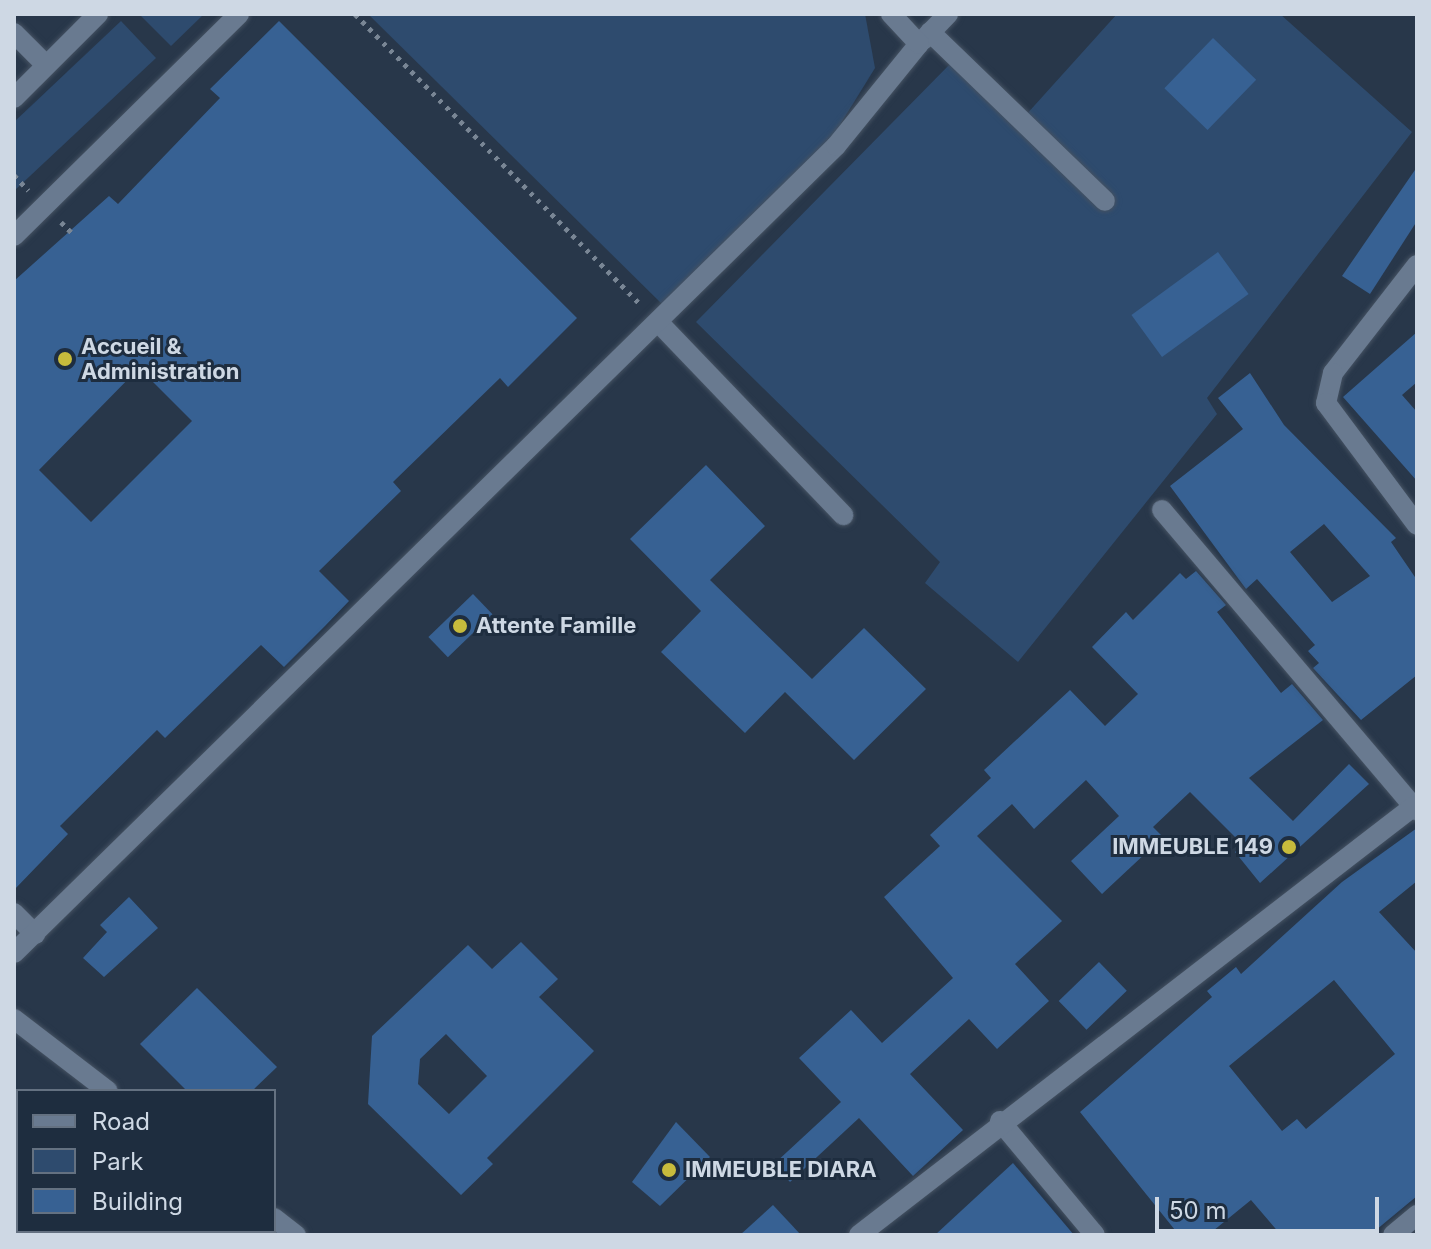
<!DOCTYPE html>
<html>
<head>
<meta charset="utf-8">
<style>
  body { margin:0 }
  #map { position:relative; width:1431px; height:1249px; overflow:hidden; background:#28374a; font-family:Inter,sans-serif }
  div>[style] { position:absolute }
  .green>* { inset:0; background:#2e4b6e }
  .building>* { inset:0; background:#376193; transform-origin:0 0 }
  .path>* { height:5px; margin-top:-2.5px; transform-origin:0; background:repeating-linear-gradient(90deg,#798695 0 4px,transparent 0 10px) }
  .roads { filter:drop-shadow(0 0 2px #455262) drop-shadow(0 0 2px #455262) }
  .minor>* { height:20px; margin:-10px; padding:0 10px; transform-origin:10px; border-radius:10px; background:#697a90 }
  .dots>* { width:22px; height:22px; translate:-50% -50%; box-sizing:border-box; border:4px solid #1e2d3f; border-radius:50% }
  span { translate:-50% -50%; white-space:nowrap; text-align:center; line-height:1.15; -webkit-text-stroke:6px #1e2d3f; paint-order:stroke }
  .poi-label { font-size:22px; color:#ced8e4; font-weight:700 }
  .left { translate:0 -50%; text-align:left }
  .right { translate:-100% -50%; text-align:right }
  .frame { position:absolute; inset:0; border:16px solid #ced8e4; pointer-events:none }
  .legend { position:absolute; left:16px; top:1089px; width:260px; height:144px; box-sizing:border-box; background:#1e2d3f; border:2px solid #647181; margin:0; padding:10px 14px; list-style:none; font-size:24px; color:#ced8e4 }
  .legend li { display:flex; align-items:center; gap:16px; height:40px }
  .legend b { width:40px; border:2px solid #647181 }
  .scale { position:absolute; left:1155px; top:1197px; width:224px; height:36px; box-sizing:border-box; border:4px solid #ced8e4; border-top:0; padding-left:10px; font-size:24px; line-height:28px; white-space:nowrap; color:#ced8e4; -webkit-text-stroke:6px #1e2d3f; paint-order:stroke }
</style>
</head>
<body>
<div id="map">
  <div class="green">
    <div style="clip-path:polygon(139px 14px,204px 14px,171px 46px)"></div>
    <div style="clip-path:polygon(368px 14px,865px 14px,875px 68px,830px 141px,663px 305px)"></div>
    <div style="clip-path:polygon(1117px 14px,1280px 14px,1412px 132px,1207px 398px,1217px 414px,1018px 662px,925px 583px,940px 562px,696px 322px,950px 64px,1016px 126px)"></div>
    <div style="clip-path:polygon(121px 21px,156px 58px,14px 191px,14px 122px)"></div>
  </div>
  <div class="building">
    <div style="clip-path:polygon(evenodd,279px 21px,577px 318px,508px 387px,500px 378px,393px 482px,401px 491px,319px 571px,349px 601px,325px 626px,284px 667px,261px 645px,165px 738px,157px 730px,60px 826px,68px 834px,14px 890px,14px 281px,109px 196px,118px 204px,220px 98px,210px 89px,279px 21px,139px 368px,192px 421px,91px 522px,39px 470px,139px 368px)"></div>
    <div style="left:1213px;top:38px;width:60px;height:70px;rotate:44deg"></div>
    <div style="clip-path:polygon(1417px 167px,1417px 221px,1370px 294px,1342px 276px)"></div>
    <div style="left:1218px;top:252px;width:52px;height:107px;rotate:54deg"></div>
    <div style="clip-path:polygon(1417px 332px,1417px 382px,1402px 395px,1417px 412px,1417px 481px,1343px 397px)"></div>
    <div style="clip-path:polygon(evenodd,1250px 373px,1284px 425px,1396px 538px,1391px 542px,1417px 580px,1417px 675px,1361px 720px,1313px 668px,1319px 663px,1308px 651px,1315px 645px,1257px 579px,1246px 589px,1170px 486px,1243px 429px,1218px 398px,1250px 373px,1324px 524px,1370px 576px,1332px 602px,1290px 552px,1324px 524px)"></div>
    <div style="clip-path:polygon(706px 465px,765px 526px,710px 580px,812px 679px,864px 628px,926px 689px,854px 760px,785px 692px,745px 733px,661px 652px,701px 611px,630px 539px)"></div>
    <div style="clip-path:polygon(1196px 571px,1226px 605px,1217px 612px,1281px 693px,1292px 684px,1323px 720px,1249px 778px,1293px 821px,1349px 764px,1369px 784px,1260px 883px,1235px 852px,1243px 845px,1190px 792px,1153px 827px,1163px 837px,1102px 894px,1071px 861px,1119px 816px,1086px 780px,1034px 829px,1012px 804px,977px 836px,1062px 921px,1015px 964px,1049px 1001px,997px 1049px,969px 1019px,910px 1074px,963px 1130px,913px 1176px,859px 1118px,790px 1182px,774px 1164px,841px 1102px,799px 1058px,851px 1010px,882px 1043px,953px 978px,884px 897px,940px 846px,930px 835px,991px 778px,984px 770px,1070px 690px,1105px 726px,1138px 694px,1092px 647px,1126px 612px,1133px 620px,1180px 573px,1186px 579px)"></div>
    <div style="left:473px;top:594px;width:28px;height:62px;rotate:46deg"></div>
    <div style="clip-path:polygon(evenodd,1417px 828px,1417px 881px,1379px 912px,1417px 953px,1417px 1196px,1370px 1235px,1281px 1235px,1251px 1200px,1208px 1235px,1179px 1235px,1080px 1112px,1212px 997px,1207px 991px,1236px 967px,1241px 974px,1342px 882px,1417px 828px,1334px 980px,1395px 1054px,1306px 1129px,1297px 1119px,1282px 1131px,1229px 1066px,1334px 980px)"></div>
    <div style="clip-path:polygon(129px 897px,158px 928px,104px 977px,83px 958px,107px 932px,100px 925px)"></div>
    <div style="clip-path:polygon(evenodd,521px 942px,558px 979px,539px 997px,594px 1051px,487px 1158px,493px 1164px,461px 1195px,368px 1104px,372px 1036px,468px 945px,492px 969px,521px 942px,446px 1034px,487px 1076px,449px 1114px,418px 1084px,420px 1059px,446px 1034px)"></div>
    <div style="left:1099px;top:962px;width:40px;height:56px;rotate:46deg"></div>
    <div style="clip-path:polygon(197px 988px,277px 1067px,252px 1091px,187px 1091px,140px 1044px)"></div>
    <div style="clip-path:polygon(676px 1122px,710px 1157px,660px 1206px,632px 1182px)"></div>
    <div style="clip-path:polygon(1013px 1163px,1074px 1235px,935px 1235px)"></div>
    <div style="clip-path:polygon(773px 1205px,801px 1235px,740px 1235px)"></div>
  </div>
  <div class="path">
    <div style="left:355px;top:14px;width:407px;rotate:45.5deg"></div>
    <div style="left:14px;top:175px;width:21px;rotate:47deg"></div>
    <div style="left:61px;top:222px;width:16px;rotate:45deg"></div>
  </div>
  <div class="roads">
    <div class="minor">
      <div style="left:930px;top:32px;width:243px;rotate:44deg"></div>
      <div style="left:14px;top:33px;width:45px;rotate:45deg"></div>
      <div style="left:923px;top:40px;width:36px;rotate:-46deg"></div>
      <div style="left:14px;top:98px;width:119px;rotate:-45deg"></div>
      <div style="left:14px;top:236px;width:316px;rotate:-44.6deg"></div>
      <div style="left:1417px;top:265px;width:137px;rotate:127.9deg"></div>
      <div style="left:1333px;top:373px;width:31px;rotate:103deg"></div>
      <div style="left:1326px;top:403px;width:152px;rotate:53.3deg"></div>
      <div style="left:660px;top:324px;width:265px;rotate:46.2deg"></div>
      <div style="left:1162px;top:510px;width:394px;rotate:49.7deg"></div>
      <div style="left:14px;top:913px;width:30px;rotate:45deg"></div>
      <div style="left:14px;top:953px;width:1152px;rotate:-44.47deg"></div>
      <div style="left:836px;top:146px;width:132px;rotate:-50.9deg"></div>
      <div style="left:919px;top:44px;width:41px;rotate:-133deg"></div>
      <div style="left:14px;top:1019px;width:118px;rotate:37.5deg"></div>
      <div style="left:1000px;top:1121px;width:148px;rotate:50.2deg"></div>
      <div style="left:274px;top:1218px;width:28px;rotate:38deg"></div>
      <div style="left:859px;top:1235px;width:701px;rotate:-37.7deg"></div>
      <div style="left:1393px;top:1235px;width:31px;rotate:-40deg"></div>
    </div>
  </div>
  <div class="dots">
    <div style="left:65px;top:359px;background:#c7bb3c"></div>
    <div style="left:460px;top:626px;background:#c7bb3c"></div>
    <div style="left:1289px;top:847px;background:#c7bb3c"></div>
    <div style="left:669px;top:1170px;background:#c7bb3c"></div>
  </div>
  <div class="poi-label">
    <span class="left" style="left:81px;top:359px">Accueil &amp;<br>Administration</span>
    <span class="left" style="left:476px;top:626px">Attente Famille</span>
    <span class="right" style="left:1273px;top:847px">IMMEUBLE 149</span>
    <span class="left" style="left:685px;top:1170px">IMMEUBLE DIARA</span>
  </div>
  <div class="frame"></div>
  <ul class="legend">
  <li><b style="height:10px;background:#697a90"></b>Road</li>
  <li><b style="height:22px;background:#2e4b6e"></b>Park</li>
  <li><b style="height:22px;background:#376193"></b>Building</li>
  </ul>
  <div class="scale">50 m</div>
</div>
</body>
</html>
